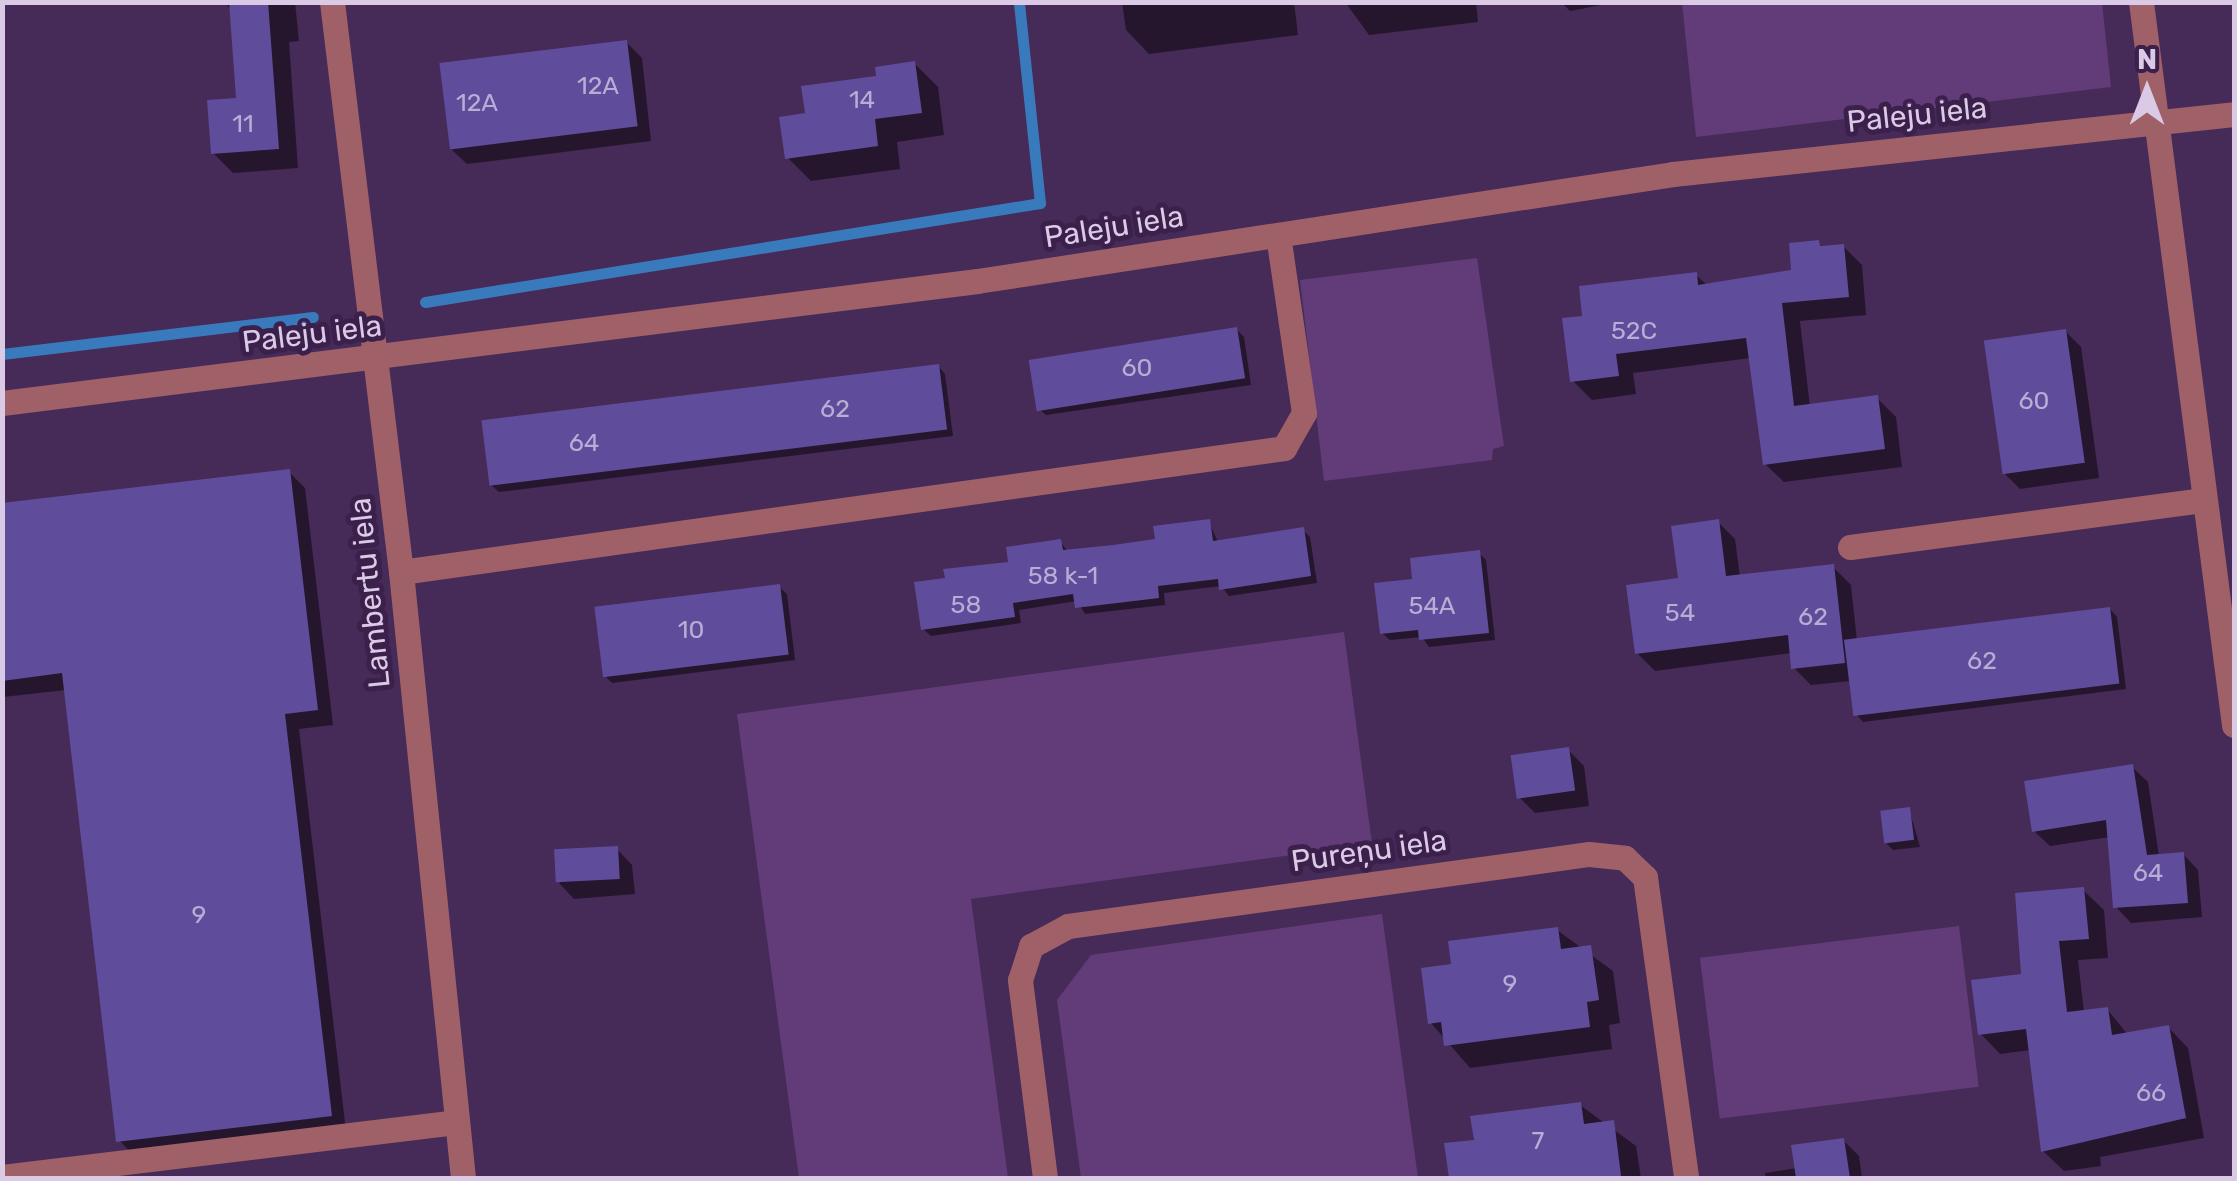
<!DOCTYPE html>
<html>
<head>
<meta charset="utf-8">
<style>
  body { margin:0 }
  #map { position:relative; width:2237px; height:1181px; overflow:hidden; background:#462a57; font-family:Rubik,sans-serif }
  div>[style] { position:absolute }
  .green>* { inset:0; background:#623c79; transform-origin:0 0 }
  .shadow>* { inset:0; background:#0007 }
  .stream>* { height:11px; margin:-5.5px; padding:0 5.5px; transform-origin:5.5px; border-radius:5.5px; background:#397abd }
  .building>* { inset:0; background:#5f4d9c; transform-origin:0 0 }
  .minor>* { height:25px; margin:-12.5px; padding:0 12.5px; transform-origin:12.5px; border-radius:12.5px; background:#9f6068 }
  span { translate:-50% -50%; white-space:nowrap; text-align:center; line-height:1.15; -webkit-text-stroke:10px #3c204c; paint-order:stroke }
  .number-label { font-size:25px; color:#bcabd4 }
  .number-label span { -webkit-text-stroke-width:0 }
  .street-label { font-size:30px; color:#dbcae6 }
  .frame { position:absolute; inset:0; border:5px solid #dbcae6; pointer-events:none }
  .north { position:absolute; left:2097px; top:40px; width:100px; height:100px; -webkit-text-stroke:8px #3c204c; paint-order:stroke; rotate:0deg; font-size:28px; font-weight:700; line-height:40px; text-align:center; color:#dbcae6 }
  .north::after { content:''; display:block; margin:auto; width:35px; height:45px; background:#dbcae6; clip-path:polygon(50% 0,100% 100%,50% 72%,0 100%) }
</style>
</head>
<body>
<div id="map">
  <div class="green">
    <div style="clip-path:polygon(1682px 3px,2102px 3px,2111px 87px,1696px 137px)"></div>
    <div style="clip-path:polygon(1477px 258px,1504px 446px,1493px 449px,1492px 460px,1324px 481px,1300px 280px)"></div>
    <div style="clip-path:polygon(1344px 632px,1372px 844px,971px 899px,1008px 1178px,799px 1178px,737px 714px)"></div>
    <div style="clip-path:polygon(1382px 914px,1418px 1178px,1081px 1178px,1057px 1000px,1091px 955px)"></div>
    <div style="left:1959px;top:926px;width:162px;height:261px;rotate:83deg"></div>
  </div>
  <div class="shadow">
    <div style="clip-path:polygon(224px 2px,295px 2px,299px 41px,289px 42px,298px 168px,233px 173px,213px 153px,239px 100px,232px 11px)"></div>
    <div style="clip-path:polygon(1122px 2px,1294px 2px,1298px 35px,1149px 54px,1126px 30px)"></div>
    <div style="clip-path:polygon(1345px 2px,1476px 2px,1478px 22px,1369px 35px)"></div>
    <div style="clip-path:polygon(1561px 2px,1617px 2px,1570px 11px)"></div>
    <div style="clip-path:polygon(626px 42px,642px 58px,651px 141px,467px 164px,451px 149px)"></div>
    <div style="clip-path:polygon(914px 63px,938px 87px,944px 135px,897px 142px,900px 169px,811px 181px,788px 158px,879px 79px)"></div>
    <div style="clip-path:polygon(1791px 245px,1843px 246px,1862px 265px,1866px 315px,1800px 321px,1810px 407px,1877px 398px,1896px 417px,1902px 467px,1784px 482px,1765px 464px,1751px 358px,1633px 373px,1636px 394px,1592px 400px,1573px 381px,1585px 318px,1696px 275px,1708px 286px,1794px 272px)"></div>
    <div style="clip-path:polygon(1237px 330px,1244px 337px,1251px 385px,1046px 415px,1038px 408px)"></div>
    <div style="clip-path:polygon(2065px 331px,2081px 347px,2099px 478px,2020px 489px,2004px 473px)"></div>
    <div style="clip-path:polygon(938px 366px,945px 374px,953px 436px,499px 492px,491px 485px)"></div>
    <div style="clip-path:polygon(289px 472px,305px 488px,333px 725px,299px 729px,346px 1131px,134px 1156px,119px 1140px,66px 690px,3px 697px,2px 506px)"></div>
    <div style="clip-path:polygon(1209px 522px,1218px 542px,1303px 530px,1310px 537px,1317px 583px,1229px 596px,1221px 586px,1164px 593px,1165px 605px,1085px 614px,1077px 601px,1019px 610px,1021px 623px,931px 636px,923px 629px,1010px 564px,1060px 541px,1068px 552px,1158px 541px)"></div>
    <div style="clip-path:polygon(1718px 522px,1735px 539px,1740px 577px,1833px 567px,1851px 585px,1857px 641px,2110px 609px,2117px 617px,2126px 689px,1863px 722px,1856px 714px,1851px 681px,1811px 685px,1794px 668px,1792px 653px,1655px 671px,1637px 653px)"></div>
    <div style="clip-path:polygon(1479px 553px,1486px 560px,1495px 640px,1429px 647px,1422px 637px,1390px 640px,1382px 633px,1415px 581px)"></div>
    <div style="clip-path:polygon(779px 587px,787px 594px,795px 660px,612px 683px,605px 676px)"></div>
    <div style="clip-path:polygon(1568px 750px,1584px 766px,1589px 806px,1535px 813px,1519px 797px)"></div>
    <div style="clip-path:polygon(2132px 767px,2148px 782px,2159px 856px,2183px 854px,2198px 870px,2202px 917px,2131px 923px,2116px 907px,2110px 837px,2050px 846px,2034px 831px)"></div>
    <div style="clip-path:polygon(1909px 809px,1920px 847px,1893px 850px,1886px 843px)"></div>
    <div style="clip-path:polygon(617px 849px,632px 865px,635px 894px,574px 899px,559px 883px)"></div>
    <div style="clip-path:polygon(2083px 890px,2104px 910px,2108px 958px,2078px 960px,2084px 1012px,2107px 1009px,2128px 1035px,2168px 1027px,2188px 1048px,2204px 1138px,2100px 1157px,2101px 1166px,2064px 1171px,2043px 1151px,2031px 1050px,2000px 1054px,1980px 1033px)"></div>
    <div style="clip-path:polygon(1557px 930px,1613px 971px,1620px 1023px,1609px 1025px,1612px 1049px,1470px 1068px,1431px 1023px,1453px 966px)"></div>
    <div style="clip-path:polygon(1580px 1105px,1636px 1146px,1641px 1178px,1451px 1178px,1447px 1145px,1476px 1142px)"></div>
    <div style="clip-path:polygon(1843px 1140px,1859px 1156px,1862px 1178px,1766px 1178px,1765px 1173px,1797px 1168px)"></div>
  </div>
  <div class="stream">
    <div style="left:425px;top:302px;width:623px;rotate:-9.14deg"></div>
    <div style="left:1040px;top:203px;width:202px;rotate:-96deg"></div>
    <div style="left:2px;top:354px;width:313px;rotate:-6.8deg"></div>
  </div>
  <div class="building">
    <div style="clip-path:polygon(229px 2px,268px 2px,279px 149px,211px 154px,207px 100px,236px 98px)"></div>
    <div style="left:627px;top:40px;width:87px;height:189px;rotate:83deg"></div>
    <div style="clip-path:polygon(915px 61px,922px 113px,875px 119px,878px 146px,785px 159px,779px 117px,805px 113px,801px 86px,876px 76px,875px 67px)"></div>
    <div style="clip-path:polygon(1819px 240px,1820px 246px,1844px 244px,1849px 297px,1782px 303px,1794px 406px,1878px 395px,1885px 449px,1763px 465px,1746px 338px,1616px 354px,1619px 376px,1570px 382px,1562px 318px,1582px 316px,1579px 286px,1697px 272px,1698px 285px,1791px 270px,1789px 243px)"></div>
    <div style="left:1237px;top:327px;width:52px;height:211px;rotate:81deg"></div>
    <div style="left:2066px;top:329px;width:135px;height:83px;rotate:82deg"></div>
    <div style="left:939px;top:364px;width:66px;height:461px;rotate:83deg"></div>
    <div style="clip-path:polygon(290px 469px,318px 710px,285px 714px,332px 1116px,116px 1142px,62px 673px,2px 681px,2px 503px)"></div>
    <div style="clip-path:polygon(1210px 519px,1213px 541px,1304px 527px,1311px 576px,1219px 590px,1218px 579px,1158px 586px,1159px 598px,1075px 608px,1073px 594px,1013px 603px,1015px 617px,921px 630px,914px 582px,945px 578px,943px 569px,1008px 562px,1006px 547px,1061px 539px,1063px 550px,1113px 545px,1155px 539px,1153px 526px)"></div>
    <div style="clip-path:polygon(1719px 519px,1726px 576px,1834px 564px,1845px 663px,1791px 669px,1788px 635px,1635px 654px,1626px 585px,1678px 578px,1671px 526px)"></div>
    <div style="clip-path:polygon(1480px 550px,1489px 633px,1419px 640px,1418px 630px,1380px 634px,1374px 583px,1412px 579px,1410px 558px)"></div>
    <div style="left:780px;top:584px;width:71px;height:187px;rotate:83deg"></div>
    <div style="left:2110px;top:607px;width:77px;height:268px;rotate:83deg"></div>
    <div style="left:1569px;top:747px;width:44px;height:59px;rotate:82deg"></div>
    <div style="clip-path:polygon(2133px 764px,2147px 855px,2184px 852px,2188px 903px,2113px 908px,2106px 820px,2032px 832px,2024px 781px)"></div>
    <div style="left:1910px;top:807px;width:33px;height:30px;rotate:83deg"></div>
    <div style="left:618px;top:846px;width:33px;height:64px;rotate:87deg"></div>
    <div style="clip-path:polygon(2084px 887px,2089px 939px,2059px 941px,2067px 1012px,2108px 1007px,2112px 1035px,2169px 1025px,2186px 1118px,2041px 1152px,2026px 1029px,1978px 1035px,1971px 980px,2021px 974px,2015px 893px)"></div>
    <div style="clip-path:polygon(1558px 927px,1561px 949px,1591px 945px,1599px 1000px,1587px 1002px,1590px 1027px,1444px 1046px,1441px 1022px,1428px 1024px,1421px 968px,1451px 964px,1448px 941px)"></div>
    <div style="clip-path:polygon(1581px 1102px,1584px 1124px,1614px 1120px,1621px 1176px,1449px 1178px,1444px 1143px,1474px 1140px,1470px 1116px)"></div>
    <div style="clip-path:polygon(1844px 1138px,1850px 1178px,1796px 1178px,1791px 1145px)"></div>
  </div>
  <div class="minor">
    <div style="left:332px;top:2px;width:574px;rotate:83.1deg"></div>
    <div style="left:401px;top:572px;width:609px;rotate:84.16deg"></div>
    <div style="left:2141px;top:2px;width:729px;rotate:82.67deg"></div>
    <div style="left:2px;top:403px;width:983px;rotate:-7.13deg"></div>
    <div style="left:977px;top:281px;width:704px;rotate:-8.74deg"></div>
    <div style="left:1673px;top:174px;width:564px;rotate:-6.1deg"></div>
    <div style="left:1850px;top:547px;width:357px;rotate:-7.6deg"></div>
    <div style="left:401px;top:572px;width:892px;rotate:-7.99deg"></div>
    <div style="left:1284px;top:448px;width:40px;rotate:-60.3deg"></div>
    <div style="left:1304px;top:413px;width:180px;rotate:-98.3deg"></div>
    <div style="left:2px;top:1177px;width:457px;rotate:-6.9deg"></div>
    <div style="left:1045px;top:1178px;width:200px;rotate:-97.2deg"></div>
    <div style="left:1020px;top:980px;width:36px;rotate:-72deg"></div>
    <div style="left:1031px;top:946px;width:42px;rotate:-28.4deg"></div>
    <div style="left:1068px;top:926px;width:526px;rotate:-7.87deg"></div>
    <div style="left:1589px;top:854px;width:36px;rotate:6deg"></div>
    <div style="left:1625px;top:858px;width:28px;rotate:44deg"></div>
    <div style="left:1645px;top:877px;width:304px;rotate:82.2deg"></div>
  </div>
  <div class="number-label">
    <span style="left:598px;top:86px">12A</span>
    <span style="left:862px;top:100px">14</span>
    <span style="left:477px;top:103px">12A</span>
    <span style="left:243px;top:124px">11</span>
    <span style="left:1634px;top:331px">52C</span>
    <span style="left:1137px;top:368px">60</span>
    <span style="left:2034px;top:401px">60</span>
    <span style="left:835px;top:409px">62</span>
    <span style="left:584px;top:443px">64</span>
    <span style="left:1063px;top:576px">58 k-1</span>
    <span style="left:966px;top:605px">58</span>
    <span style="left:1432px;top:606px">54A</span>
    <span style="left:1680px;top:613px">54</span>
    <span style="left:1813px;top:617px">62</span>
    <span style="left:691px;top:630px">10</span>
    <span style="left:1982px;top:661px">62</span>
    <span style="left:2148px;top:873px">64</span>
    <span style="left:199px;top:915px">9</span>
    <span style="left:1510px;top:984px">9</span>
    <span style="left:2151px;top:1093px">66</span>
    <span style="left:1538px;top:1141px">7</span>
  </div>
  <div class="street-label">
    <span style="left:1917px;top:115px;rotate:-6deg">Paleju iela</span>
    <span style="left:1114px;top:227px;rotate:-9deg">Paleju iela</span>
    <span style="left:312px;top:334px;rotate:-7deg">Paleju iela</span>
    <span style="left:370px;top:593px;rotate:-96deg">Lambertu iela</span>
    <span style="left:1369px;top:851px;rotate:-8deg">Pureņu iela</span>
  </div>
  <div class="frame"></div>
  <div class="north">N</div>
</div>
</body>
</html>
